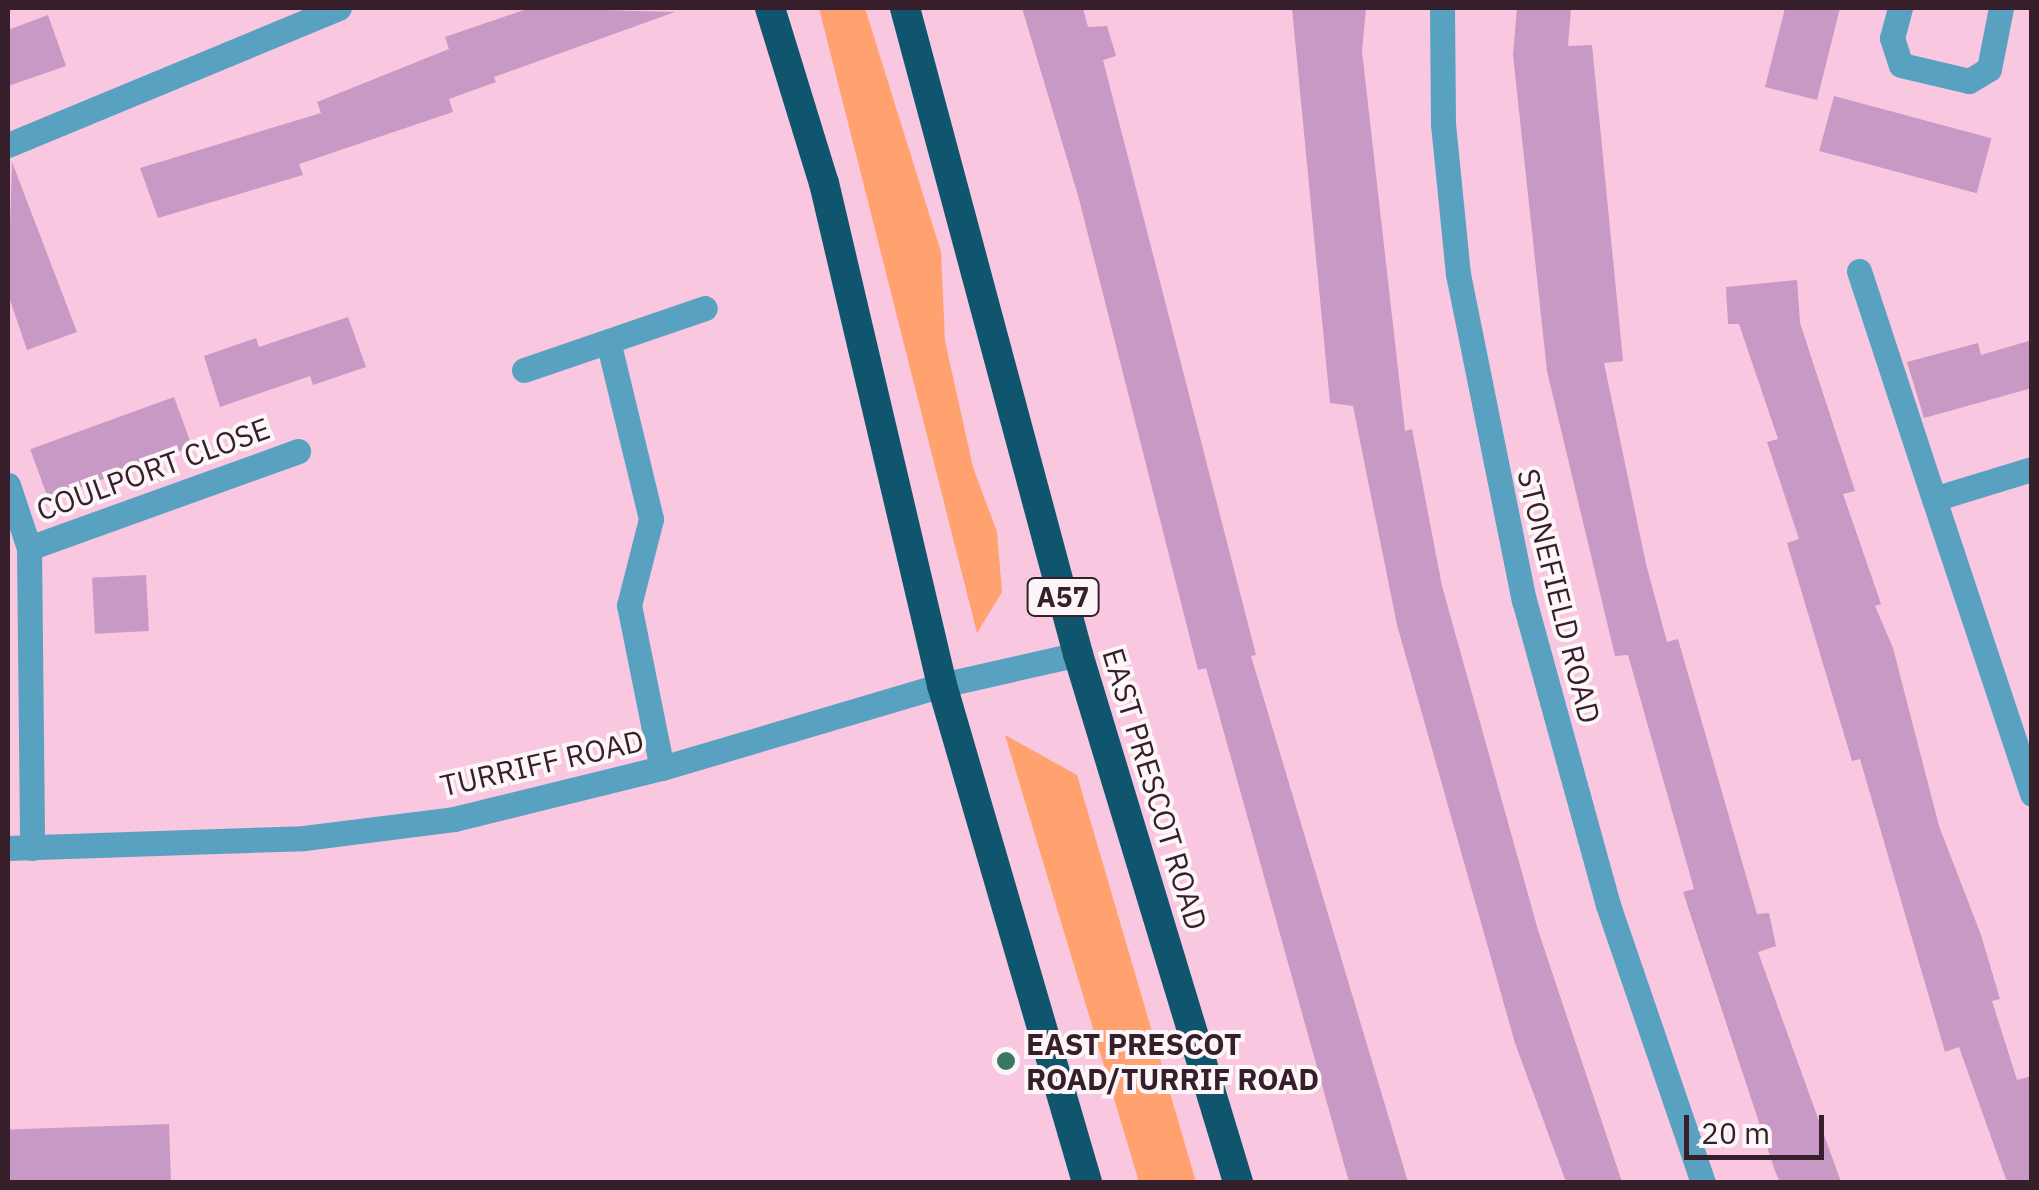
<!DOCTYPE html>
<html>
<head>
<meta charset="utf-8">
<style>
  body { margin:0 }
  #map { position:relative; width:2039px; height:1190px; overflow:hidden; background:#f9c7df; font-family:"IBM Plex Sans",sans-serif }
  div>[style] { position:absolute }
  .green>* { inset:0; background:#ffa270 }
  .building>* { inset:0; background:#c899c5; transform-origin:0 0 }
  .minor>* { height:25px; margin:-12.5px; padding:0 12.5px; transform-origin:12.5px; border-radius:12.5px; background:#59a1c1 }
  .highway>* { height:30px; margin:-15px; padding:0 15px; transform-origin:15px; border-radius:15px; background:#0f556e }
  .dots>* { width:28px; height:28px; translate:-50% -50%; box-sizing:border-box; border:5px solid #fdf6f9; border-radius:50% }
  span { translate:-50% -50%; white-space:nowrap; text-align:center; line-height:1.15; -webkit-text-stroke:8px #fdf6f9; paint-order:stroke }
  .shield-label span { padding:2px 8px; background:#fdf6f9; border:2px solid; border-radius:8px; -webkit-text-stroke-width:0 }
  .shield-label { font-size:28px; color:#361f2a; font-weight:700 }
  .street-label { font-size:30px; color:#361f2a }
  .poi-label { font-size:30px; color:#361f2a; font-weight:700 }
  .left { translate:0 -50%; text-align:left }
  .frame { position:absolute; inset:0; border:10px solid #361f2a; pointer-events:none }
  .scale { position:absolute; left:1684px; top:1115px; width:140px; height:45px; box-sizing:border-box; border:5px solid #361f2a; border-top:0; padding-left:12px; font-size:30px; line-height:35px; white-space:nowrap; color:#361f2a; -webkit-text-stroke:8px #fdf6f9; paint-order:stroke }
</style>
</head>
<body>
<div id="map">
  <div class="green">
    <div style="clip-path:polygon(819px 8px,865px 8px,941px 252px,945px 341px,973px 467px,997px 532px,1002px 592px,977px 633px)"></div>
    <div style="clip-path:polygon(1005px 735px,1077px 775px,1196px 1182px,1139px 1182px)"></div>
  </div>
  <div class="building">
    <div style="clip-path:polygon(530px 8px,675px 12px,494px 77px,496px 82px,449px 99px,453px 112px,299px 164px,303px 175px,158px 218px,140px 168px,321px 113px,317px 102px,449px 49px,445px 37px)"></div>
    <div style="clip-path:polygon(1022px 8px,1083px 8px,1088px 27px,1107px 26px,1116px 56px,1103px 60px,1256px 655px,1251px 656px,1408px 1182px,1349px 1182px,1206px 668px,1198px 670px,1079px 199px)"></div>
    <div style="clip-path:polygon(1292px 8px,1366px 8px,1362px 51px,1405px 431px,1412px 429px,1442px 586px,1538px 930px,1622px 1182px,1566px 1182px,1515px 1043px,1397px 625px,1353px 406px,1330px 403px)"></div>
    <div style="clip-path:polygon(1517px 8px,1571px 8px,1568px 46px,1592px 45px,1623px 361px,1604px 363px,1646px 564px,1667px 642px,1678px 639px,1757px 914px,1769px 913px,1776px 946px,1758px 952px,1841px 1182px,1780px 1182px,1775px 1171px,1683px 892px,1694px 889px,1628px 655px,1615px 656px,1547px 371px,1513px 55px)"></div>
    <div style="clip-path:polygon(1785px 8px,1840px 8px,1817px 100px,1765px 87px)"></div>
    <div style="clip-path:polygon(48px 15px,66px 66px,8px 86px,8px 30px)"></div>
    <div style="left:1834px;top:96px;width:163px;height:57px;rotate:15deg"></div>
    <div style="clip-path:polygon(12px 162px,77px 332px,27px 350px,8px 294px)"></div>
    <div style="clip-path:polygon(1797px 280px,1800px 323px,1855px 491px,1843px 494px,1881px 604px,1875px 606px,1893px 648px,1939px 826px,1981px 935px,2000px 999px,1992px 1001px,2017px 1080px,2032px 1076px,2032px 1182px,2007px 1182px,1959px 1047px,1945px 1052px,1860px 759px,1852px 761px,1787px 543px,1799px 539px,1767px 442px,1778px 439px,1739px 324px,1728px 324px,1726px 287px)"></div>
    <div style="clip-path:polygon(348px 317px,366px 367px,313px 385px,310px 376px,220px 407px,204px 356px,256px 338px,259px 347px)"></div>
    <div style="clip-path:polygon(2032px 340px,2032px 388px,1924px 418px,1907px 362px,1978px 343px,1981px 355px)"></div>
    <div style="left:174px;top:397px;width:53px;height:153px;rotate:70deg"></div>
    <div style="left:146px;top:575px;width:56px;height:54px;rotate:87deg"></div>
    <div style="left:169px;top:1124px;width:58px;height:161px;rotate:88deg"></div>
  </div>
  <div class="minor">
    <div style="left:1442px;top:8px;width:116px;rotate:89.5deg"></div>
    <div style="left:1443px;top:124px;width:151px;rotate:84.3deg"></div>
    <div style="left:1458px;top:274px;width:333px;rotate:78.6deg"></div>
    <div style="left:1524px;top:600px;width:316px;rotate:74.6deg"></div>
    <div style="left:1608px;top:905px;width:293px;rotate:71.1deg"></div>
    <div style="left:1900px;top:8px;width:31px;rotate:105deg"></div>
    <div style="left:1892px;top:38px;width:28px;rotate:72deg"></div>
    <div style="left:1901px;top:65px;width:70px;rotate:13.2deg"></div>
    <div style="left:1969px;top:81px;width:23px;rotate:-31deg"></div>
    <div style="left:1989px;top:69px;width:62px;rotate:-78.9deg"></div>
    <div style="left:8px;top:145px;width:358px;rotate:-22.5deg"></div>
    <div style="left:1859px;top:271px;width:240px;rotate:71.8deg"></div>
    <div style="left:609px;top:345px;width:179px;rotate:76.4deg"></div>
    <div style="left:651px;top:519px;width:89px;rotate:104.3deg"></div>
    <div style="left:629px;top:605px;width:166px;rotate:78.6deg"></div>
    <div style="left:524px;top:370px;width:191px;rotate:-18.9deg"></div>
    <div style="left:2032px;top:469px;width:102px;rotate:163deg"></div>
    <div style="left:1934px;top:499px;width:311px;rotate:71.6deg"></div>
    <div style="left:8px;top:485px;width:66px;rotate:71.6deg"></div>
    <div style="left:29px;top:548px;width:300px;rotate:89.4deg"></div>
    <div style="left:29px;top:548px;width:286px;rotate:-19.8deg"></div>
    <div style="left:8px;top:848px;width:296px;rotate:-1.9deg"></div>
    <div style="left:304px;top:838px;width:151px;rotate:-7.2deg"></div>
    <div style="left:454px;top:819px;width:214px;rotate:-13.8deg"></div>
    <div style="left:662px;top:768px;width:292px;rotate:-16.5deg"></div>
    <div style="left:942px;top:685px;width:139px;rotate:-12.8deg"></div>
  </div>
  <div class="highway">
    <div style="left:770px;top:8px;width:183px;rotate:72.9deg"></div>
    <div style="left:824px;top:183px;width:516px;rotate:76.77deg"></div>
    <div style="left:942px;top:685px;width:518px;rotate:73.74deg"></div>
    <div style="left:905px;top:8px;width:669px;rotate:75.01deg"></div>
    <div style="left:1078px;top:654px;width:552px;rotate:73.14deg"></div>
  </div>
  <div class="dots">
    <div style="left:1006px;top:1061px;background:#3b7863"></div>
  </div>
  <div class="shield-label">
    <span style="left:1063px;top:597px">A57</span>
  </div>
  <div class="street-label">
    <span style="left:153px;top:469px;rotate:-20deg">COULPORT CLOSE</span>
    <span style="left:1559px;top:596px;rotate:76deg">STONEFIELD ROAD</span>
    <span style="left:542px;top:763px;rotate:-13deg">TURRIFF ROAD</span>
    <span style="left:1155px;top:789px;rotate:73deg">EAST PRESCOT ROAD</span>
  </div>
  <div class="poi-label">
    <span class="left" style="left:1026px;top:1061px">EAST PRESCOT<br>ROAD/TURRIF ROAD</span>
  </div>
  <div class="frame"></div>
  <div class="scale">20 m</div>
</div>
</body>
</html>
